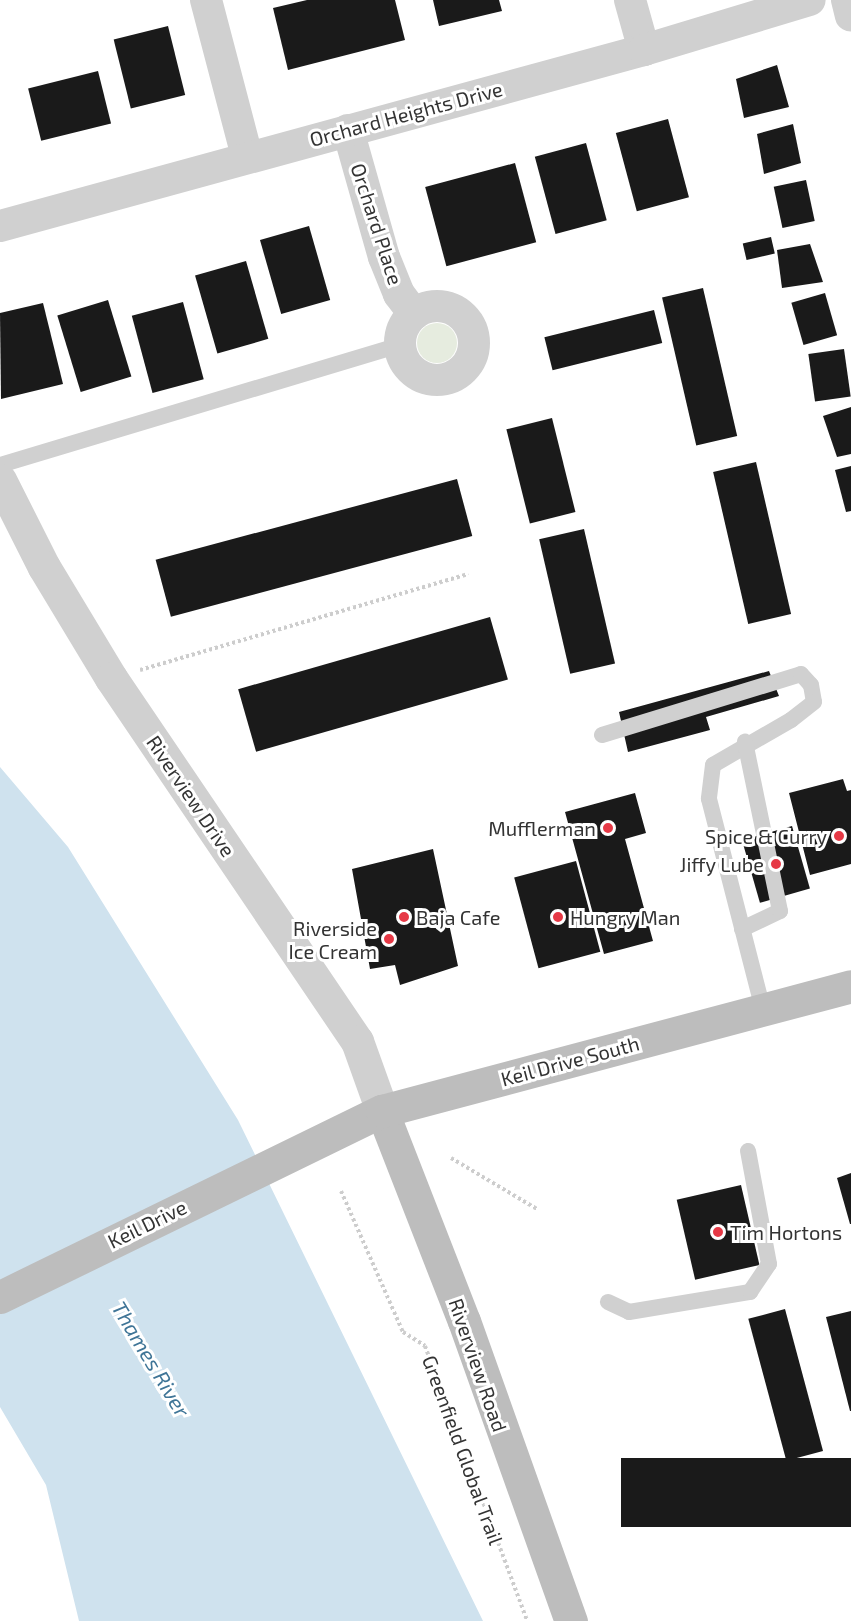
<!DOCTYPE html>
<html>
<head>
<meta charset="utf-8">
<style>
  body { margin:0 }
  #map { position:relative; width:851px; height:1621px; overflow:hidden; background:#fff; font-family:"Exo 2",sans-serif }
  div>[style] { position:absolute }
  .green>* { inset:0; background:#e6ecdf }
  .round { border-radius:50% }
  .water>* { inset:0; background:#cfe2ee }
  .building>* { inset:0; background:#1a1a1a; transform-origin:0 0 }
  .path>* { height:4px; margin-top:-2px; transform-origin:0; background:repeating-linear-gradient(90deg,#cdcdcd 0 3px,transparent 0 6px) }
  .service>* { height:16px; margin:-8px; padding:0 8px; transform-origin:8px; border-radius:8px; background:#d0d0d0 }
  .minor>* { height:32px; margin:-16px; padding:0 16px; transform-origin:16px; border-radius:16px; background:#d0d0d0 }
  .minor>.ring { margin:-16px; padding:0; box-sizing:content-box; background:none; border:32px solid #d0d0d0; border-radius:50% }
  .tertiary>* { height:33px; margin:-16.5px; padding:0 16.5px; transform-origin:16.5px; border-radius:16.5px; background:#d0d0d0 }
  .secondary>* { height:33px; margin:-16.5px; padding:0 16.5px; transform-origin:16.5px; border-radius:16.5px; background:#bdbdbd }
  .dots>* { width:16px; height:16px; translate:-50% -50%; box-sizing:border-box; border:3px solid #fff; border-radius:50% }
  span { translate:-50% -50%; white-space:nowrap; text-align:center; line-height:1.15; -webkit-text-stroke:6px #fff; paint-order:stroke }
  .street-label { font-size:20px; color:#333 }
  .poi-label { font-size:20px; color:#333 }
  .right { translate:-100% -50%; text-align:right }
  .left { translate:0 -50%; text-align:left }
  .water-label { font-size:21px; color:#3f7597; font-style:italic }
</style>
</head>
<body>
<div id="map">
  <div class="green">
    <div class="round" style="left:417px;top:323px;width:40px;height:40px"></div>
  </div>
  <div class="water">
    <div style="clip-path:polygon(0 767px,68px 847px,238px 1120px,483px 1621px,79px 1621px,46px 1485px,0 1407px)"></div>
  </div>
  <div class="building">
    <div style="clip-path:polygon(307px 0,395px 0,405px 40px,288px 70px,273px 8px)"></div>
    <div style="clip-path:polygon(433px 0,499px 0,502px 11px,439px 26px)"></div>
    <div style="left:168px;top:26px;width:71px;height:56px;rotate:76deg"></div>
    <div style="clip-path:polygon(777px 65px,789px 107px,744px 118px,736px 79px)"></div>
    <div style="left:98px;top:71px;width:54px;height:72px;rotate:76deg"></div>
    <div style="left:668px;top:119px;width:81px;height:54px;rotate:75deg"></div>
    <div style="clip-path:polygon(793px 124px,801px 163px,764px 174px,757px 134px)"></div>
    <div style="left:586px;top:143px;width:80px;height:53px;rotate:75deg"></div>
    <div style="left:515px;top:163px;width:82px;height:93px;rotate:75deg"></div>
    <div style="left:806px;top:180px;width:42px;height:33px;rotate:78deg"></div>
    <div style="left:309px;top:226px;width:77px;height:51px;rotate:74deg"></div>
    <div style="left:771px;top:237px;width:17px;height:29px;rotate:77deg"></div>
    <div style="clip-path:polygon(810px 244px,823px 282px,782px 288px,777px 250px)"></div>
    <div style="left:246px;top:261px;width:81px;height:53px;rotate:74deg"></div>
    <div style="left:703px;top:288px;width:152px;height:42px;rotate:77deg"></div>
    <div style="left:825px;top:293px;width:44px;height:35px;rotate:74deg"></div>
    <div style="left:108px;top:300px;width:80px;height:53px;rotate:73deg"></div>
    <div style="left:183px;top:302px;width:80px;height:53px;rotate:75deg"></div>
    <div style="clip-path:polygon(43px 303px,63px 384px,1px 399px,0 313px)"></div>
    <div style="left:654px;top:310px;width:34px;height:113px;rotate:76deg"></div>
    <div style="left:844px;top:349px;width:48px;height:36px;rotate:82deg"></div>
    <div style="clip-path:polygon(851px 407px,851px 454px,837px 457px,823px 416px)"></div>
    <div style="left:552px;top:418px;width:97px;height:47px;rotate:76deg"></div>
    <div style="left:756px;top:462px;width:156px;height:44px;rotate:77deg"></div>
    <div style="clip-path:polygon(851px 466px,851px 511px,846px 512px,835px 470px)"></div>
    <div style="left:457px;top:479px;width:59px;height:312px;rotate:75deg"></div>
    <div style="left:584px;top:529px;width:138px;height:46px;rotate:77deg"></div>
    <div style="left:490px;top:617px;width:65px;height:262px;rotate:74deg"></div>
    <div style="clip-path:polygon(769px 671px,779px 696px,706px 717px,710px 730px,628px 752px,619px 712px)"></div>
    <div style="clip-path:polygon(843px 779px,847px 791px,851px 790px,851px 864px,810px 875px,789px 793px)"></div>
    <div style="clip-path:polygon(635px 793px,646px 833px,625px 839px,653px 941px,604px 954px,565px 812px)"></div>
    <div style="left:792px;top:826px;width:65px;height:52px;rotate:74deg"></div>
    <div style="clip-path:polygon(433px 849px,458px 966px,400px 985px,395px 965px,370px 969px,352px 869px)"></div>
    <div style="left:576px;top:861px;width:94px;height:64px;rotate:75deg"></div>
    <div style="clip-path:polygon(851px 1173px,851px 1224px,850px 1224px,837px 1178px)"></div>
    <div style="left:741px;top:1185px;width:82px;height:66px;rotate:77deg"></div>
    <div style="left:785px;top:1309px;width:147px;height:38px;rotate:75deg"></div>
    <div style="clip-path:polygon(851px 1311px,851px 1411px,850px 1411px,826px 1317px)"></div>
    <div style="left:851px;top:1458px;width:69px;height:230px;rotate:90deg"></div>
  </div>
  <div class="path">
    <div style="left:140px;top:670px;width:342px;rotate:-16.3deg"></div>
    <div style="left:451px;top:1158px;width:100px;rotate:30.7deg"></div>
    <div style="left:341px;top:1191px;width:154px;rotate:66.3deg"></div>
    <div style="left:403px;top:1332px;width:26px;rotate:32deg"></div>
    <div style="left:425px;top:1346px;width:293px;rotate:69.6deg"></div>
  </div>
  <div class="service">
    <div style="left:0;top:465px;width:418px;rotate:-16.7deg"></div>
    <div style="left:602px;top:735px;width:208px;rotate:-17deg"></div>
    <div style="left:801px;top:674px;width:15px;rotate:48deg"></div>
    <div style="left:811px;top:685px;width:17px;rotate:80deg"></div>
    <div style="left:814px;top:702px;width:29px;rotate:142deg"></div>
    <div style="left:791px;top:720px;width:90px;rotate:150deg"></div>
    <div style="left:713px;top:765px;width:34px;rotate:97deg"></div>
    <div style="left:709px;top:799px;width:217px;rotate:75.6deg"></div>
    <div style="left:742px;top:929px;width:42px;rotate:-25.3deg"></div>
    <div style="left:780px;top:911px;width:173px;rotate:-101.7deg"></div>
    <div style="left:608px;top:1302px;width:23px;rotate:25deg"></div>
    <div style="left:629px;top:1312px;width:123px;rotate:-9.4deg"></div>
    <div style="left:750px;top:1292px;width:34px;rotate:-56deg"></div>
    <div style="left:769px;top:1264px;width:115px;rotate:-100.5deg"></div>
  </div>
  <div class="minor">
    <div style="left:206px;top:0;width:161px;rotate:75.3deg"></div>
    <div style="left:630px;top:0;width:52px;rotate:74.4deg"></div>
    <div style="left:847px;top:0;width:16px;rotate:76deg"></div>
    <div style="left:348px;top:130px;width:132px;rotate:74.2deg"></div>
    <div style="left:384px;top:257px;width:40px;rotate:68deg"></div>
    <div style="left:399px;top:294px;width:25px;rotate:53deg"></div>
    <div style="left:0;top:226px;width:668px;rotate:-15.29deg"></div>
    <div style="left:644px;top:50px;width:173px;rotate:-16.8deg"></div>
    <div class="ring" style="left:400px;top:306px;width:42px;height:42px"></div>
  </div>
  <div class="tertiary">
    <div style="left:0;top:480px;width:97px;rotate:63.2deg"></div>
    <div style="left:44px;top:567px;width:130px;rotate:58.9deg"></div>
    <div style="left:111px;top:678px;width:439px;rotate:55.9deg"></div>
    <div style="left:357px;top:1041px;width:74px;rotate:70.3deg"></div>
  </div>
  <div class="secondary">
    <div style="left:382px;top:1111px;width:225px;rotate:68.7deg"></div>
    <div style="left:464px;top:1321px;width:319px;rotate:70.4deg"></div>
    <div style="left:0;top:1297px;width:425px;rotate:-26deg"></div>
    <div style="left:382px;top:1111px;width:485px;rotate:-14.9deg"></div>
  </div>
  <div class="dots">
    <div style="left:608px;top:828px;background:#e63946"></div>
    <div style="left:839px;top:836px;background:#e63946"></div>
    <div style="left:776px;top:864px;background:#e63946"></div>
    <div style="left:404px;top:917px;background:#e63946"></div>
    <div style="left:558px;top:917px;background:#e63946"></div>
    <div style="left:389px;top:939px;background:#e63946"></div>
    <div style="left:718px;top:1232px;background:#e63946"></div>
  </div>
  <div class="street-label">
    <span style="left:406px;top:114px;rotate:-15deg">Orchard Heights Drive</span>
    <span style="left:377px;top:224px;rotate:72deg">Orchard Place</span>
    <span style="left:191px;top:796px;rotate:56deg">Riverview Drive</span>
    <span style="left:570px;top:1061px;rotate:-15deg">Keil Drive South</span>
    <span style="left:147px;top:1224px;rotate:-26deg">Keil Drive</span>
    <span style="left:478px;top:1365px;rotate:71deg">Riverview Road</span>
    <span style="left:463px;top:1450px;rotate:70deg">Greenfield Global Trail</span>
  </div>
  <div class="poi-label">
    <span class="right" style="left:596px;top:828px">Mufflerman</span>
    <span class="right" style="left:827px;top:836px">Spice &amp; Curry</span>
    <span class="right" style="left:764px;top:864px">Jiffy Lube</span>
    <span class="left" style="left:416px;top:917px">Baja Cafe</span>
    <span class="left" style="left:570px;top:917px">Hungry Man</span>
    <span class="right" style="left:377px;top:940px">Riverside<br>Ice Cream</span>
    <span class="left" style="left:730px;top:1232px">Tim Hortons</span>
  </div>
  <div class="water-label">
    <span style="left:151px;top:1359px;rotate:59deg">Thames River</span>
  </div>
</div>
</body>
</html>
